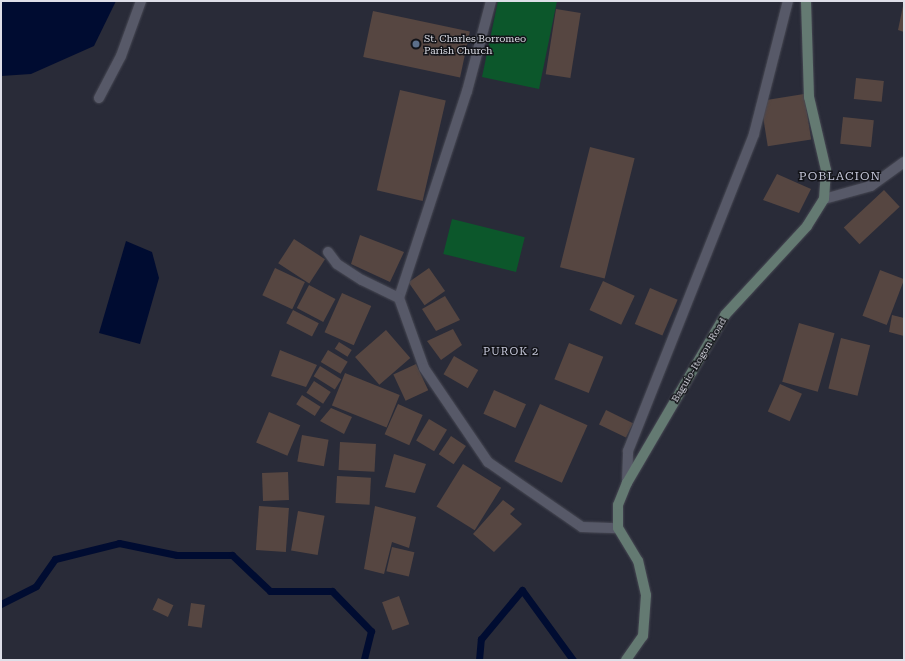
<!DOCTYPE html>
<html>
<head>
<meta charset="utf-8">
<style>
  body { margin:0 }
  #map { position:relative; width:905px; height:661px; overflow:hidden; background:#292b38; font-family:"Roboto Serif",serif }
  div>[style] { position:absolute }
  .green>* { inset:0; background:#0c572b; transform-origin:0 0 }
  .water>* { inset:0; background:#000c31 }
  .stream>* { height:7px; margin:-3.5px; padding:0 3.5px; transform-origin:3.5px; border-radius:3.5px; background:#000c31 }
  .building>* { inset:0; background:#564641; transform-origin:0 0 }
  .roads { filter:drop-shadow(0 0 1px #474853) drop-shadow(0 0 1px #474853) }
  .service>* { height:10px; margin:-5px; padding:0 5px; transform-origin:5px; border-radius:5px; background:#575968 }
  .minor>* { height:10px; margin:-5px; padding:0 5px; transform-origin:5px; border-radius:5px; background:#575968 }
  .secondary>* { height:10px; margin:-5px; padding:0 5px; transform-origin:5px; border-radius:5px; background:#647a72 }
  .dots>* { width:11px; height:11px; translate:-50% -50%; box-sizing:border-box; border:2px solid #131419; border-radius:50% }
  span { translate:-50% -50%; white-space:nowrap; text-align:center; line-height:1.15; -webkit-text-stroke:3px #131419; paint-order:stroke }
  .poi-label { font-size:10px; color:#dedfe8 }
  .left { translate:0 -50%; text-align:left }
  .street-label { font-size:10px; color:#dedfe8 }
  .neighbourhood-label { font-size:11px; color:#c2c4d6; letter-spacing:1px }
  .quarter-label { font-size:12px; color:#c2c4d6; letter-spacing:1px }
  .frame { position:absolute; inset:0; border:2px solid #dedfe8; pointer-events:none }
</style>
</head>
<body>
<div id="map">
  <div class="green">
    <div style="clip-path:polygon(498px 1px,557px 1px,539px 89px,482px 77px)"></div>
    <div style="left:452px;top:219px;width:75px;height:36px;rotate:14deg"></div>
  </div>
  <div class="water">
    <div style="clip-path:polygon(1px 1px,116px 1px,94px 46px,31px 74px,1px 76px)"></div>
    <div style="clip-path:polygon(126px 241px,152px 252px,159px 278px,140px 344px,99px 333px)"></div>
  </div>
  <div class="stream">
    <div style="left:1px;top:604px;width:39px;rotate:-27deg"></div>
    <div style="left:36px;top:586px;width:33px;rotate:-55deg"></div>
    <div style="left:55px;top:559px;width:66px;rotate:-14deg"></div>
    <div style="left:119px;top:543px;width:59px;rotate:11.7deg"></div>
    <div style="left:177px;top:555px;width:55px"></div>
    <div style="left:232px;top:555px;width:52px;rotate:43.5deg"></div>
    <div style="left:270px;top:591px;width:62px"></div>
    <div style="left:332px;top:591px;width:56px;rotate:45.7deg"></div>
    <div style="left:371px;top:631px;width:30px;rotate:104deg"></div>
    <div style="left:479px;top:660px;width:21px;rotate:-85deg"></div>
    <div style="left:481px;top:639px;width:64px;rotate:-50.1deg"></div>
    <div style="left:522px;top:590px;width:87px;rotate:53.9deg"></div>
  </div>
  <div class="building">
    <div style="clip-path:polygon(903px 6px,904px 6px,904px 32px,898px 30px)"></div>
    <div style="left:556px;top:9px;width:25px;height:66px;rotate:9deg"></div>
    <div style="left:373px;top:11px;width:99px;height:47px;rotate:12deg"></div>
    <div style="left:856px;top:78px;width:28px;height:21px;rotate:6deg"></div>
    <div style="left:400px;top:90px;width:47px;height:103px;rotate:13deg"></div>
    <div style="left:804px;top:94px;width:46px;height:44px;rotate:81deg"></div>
    <div style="left:843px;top:117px;width:31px;height:27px;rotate:6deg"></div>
    <div style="left:590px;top:147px;width:46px;height:124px;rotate:14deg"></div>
    <div style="clip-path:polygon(777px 174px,811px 189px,799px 213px,763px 200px)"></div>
    <div style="left:884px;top:190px;width:23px;height:55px;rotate:47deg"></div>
    <div style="clip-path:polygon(360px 235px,404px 252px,390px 282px,351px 264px)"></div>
    <div style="left:294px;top:239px;width:37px;height:29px;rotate:33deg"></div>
    <div style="left:275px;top:268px;width:33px;height:30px;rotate:25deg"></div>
    <div style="left:429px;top:268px;width:28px;height:25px;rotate:55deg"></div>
    <div style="left:880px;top:270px;width:26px;height:49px;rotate:21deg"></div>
    <div style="left:603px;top:281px;width:35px;height:32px;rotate:25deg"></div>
    <div style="left:309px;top:285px;width:30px;height:26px;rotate:28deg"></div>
    <div style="left:650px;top:288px;width:30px;height:39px;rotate:23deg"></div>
    <div style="left:342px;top:293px;width:32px;height:43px;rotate:24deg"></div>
    <div style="clip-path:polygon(445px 296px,460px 320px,436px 331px,422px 309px)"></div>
    <div style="left:293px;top:310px;width:29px;height:15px;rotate:27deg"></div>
    <div style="clip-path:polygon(892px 315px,904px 318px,904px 336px,889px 332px)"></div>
    <div style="left:799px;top:323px;width:37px;height:61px;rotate:16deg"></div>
    <div style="clip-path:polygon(453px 329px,462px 345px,441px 360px,427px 341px)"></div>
    <div style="left:386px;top:330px;width:37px;height:41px;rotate:49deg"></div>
    <div style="left:841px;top:338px;width:30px;height:52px;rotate:14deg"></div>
    <div style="left:339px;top:342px;width:15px;height:8px;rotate:32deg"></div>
    <div style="left:569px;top:343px;width:37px;height:39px;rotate:22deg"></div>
    <div style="clip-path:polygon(280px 350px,317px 365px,306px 387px,271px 376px)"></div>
    <div style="left:328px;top:350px;width:23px;height:14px;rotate:31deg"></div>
    <div style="left:454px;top:356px;width:28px;height:21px;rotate:30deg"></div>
    <div style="left:416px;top:364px;width:29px;height:25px;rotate:65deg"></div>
    <div style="left:320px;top:366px;width:25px;height:12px;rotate:32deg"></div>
    <div style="left:345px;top:373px;width:59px;height:35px;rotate:22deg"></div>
    <div style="left:314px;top:381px;width:20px;height:14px;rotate:33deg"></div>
    <div style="left:780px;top:384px;width:24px;height:30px;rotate:24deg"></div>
    <div style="left:494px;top:390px;width:35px;height:26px;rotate:24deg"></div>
    <div style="left:302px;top:395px;width:22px;height:11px;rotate:32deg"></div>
    <div style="left:398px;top:404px;width:27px;height:33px;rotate:24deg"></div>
    <div style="left:540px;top:404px;width:52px;height:63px;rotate:24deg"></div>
    <div style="clip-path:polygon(331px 408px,352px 417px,344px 434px,320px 421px)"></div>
    <div style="left:606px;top:410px;width:30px;height:16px;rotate:26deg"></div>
    <div style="left:269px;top:412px;width:34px;height:33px;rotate:23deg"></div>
    <div style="left:429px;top:419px;width:21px;height:25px;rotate:31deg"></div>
    <div style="left:302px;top:435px;width:27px;height:27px;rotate:10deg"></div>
    <div style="left:451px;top:436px;width:18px;height:22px;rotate:34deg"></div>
    <div style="left:340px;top:442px;width:36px;height:28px;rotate:3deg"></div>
    <div style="clip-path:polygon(394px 454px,426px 464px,415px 493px,385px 487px)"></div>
    <div style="left:463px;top:464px;width:45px;height:50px;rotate:32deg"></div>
    <div style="left:288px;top:472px;width:28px;height:26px;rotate:88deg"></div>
    <div style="left:337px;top:476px;width:34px;height:27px;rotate:3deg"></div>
    <div style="clip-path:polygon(503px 500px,515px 509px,510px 514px,522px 524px,494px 552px,473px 534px)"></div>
    <div style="left:259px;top:506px;width:30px;height:44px;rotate:4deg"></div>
    <div style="clip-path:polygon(375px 506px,416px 517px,409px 548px,392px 542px,384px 574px,364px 569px)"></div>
    <div style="left:298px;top:511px;width:27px;height:40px;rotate:10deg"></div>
    <div style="left:392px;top:547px;width:23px;height:25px;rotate:13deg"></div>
    <div style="left:399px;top:596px;width:30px;height:18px;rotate:70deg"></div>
    <div style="left:158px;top:598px;width:17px;height:13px;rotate:25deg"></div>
    <div style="left:191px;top:603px;width:14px;height:23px;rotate:8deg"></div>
  </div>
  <div class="roads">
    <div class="service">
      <div style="left:99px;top:98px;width:47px;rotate:-62.4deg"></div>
      <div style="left:121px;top:56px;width:59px;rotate:-70deg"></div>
    </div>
    <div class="minor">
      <div style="left:491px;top:1px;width:93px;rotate:104.9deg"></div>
      <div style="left:467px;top:91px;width:218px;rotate:108.2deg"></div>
      <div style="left:399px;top:298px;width:74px;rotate:70.3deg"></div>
      <div style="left:424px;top:368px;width:114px;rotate:55.8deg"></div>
      <div style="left:488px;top:462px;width:114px;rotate:34.7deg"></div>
      <div style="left:582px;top:527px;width:36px;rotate:2deg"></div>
      <div style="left:824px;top:199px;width:49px;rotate:-15.5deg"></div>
      <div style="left:871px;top:186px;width:41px;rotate:-36deg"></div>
      <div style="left:328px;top:252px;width:15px;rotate:53deg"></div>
      <div style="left:337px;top:264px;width:30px;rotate:33deg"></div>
      <div style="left:362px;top:280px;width:41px;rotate:25.9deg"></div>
      <div style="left:627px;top:483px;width:32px;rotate:-88deg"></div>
      <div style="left:628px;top:451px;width:341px;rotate:-68.3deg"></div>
      <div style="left:754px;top:134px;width:137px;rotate:-75.7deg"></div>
    </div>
    <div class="secondary">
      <div style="left:626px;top:660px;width:29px;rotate:-55deg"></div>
      <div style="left:643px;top:636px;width:41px;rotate:-85.8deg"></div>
      <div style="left:646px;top:595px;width:35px;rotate:-103deg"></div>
      <div style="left:638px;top:561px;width:39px;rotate:-121deg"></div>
      <div style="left:618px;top:528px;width:23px;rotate:-90deg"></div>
      <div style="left:618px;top:505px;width:24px;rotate:-68deg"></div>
      <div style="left:627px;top:483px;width:194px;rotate:-59.7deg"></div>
      <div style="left:725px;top:315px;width:121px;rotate:-47.3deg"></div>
      <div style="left:807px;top:226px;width:32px;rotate:-58deg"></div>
      <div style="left:824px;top:199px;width:29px;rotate:-86deg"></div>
      <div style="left:826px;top:170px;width:75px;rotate:-103.1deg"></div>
      <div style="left:809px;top:97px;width:96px;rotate:-91.8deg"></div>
    </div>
  </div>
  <div class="dots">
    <div style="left:416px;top:44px;background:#5c6f8a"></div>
  </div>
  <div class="poi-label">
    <span class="left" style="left:424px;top:44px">St. Charles Borromeo<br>Parish Church</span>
  </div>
  <div class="street-label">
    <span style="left:699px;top:360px;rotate:-59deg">Baguio-Itogon Road</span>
  </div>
  <div class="neighbourhood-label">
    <span style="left:511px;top:352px">PUROK 2</span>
  </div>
  <div class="quarter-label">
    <span style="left:840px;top:177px">POBLACION</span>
  </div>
  <div class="frame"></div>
</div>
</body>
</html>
